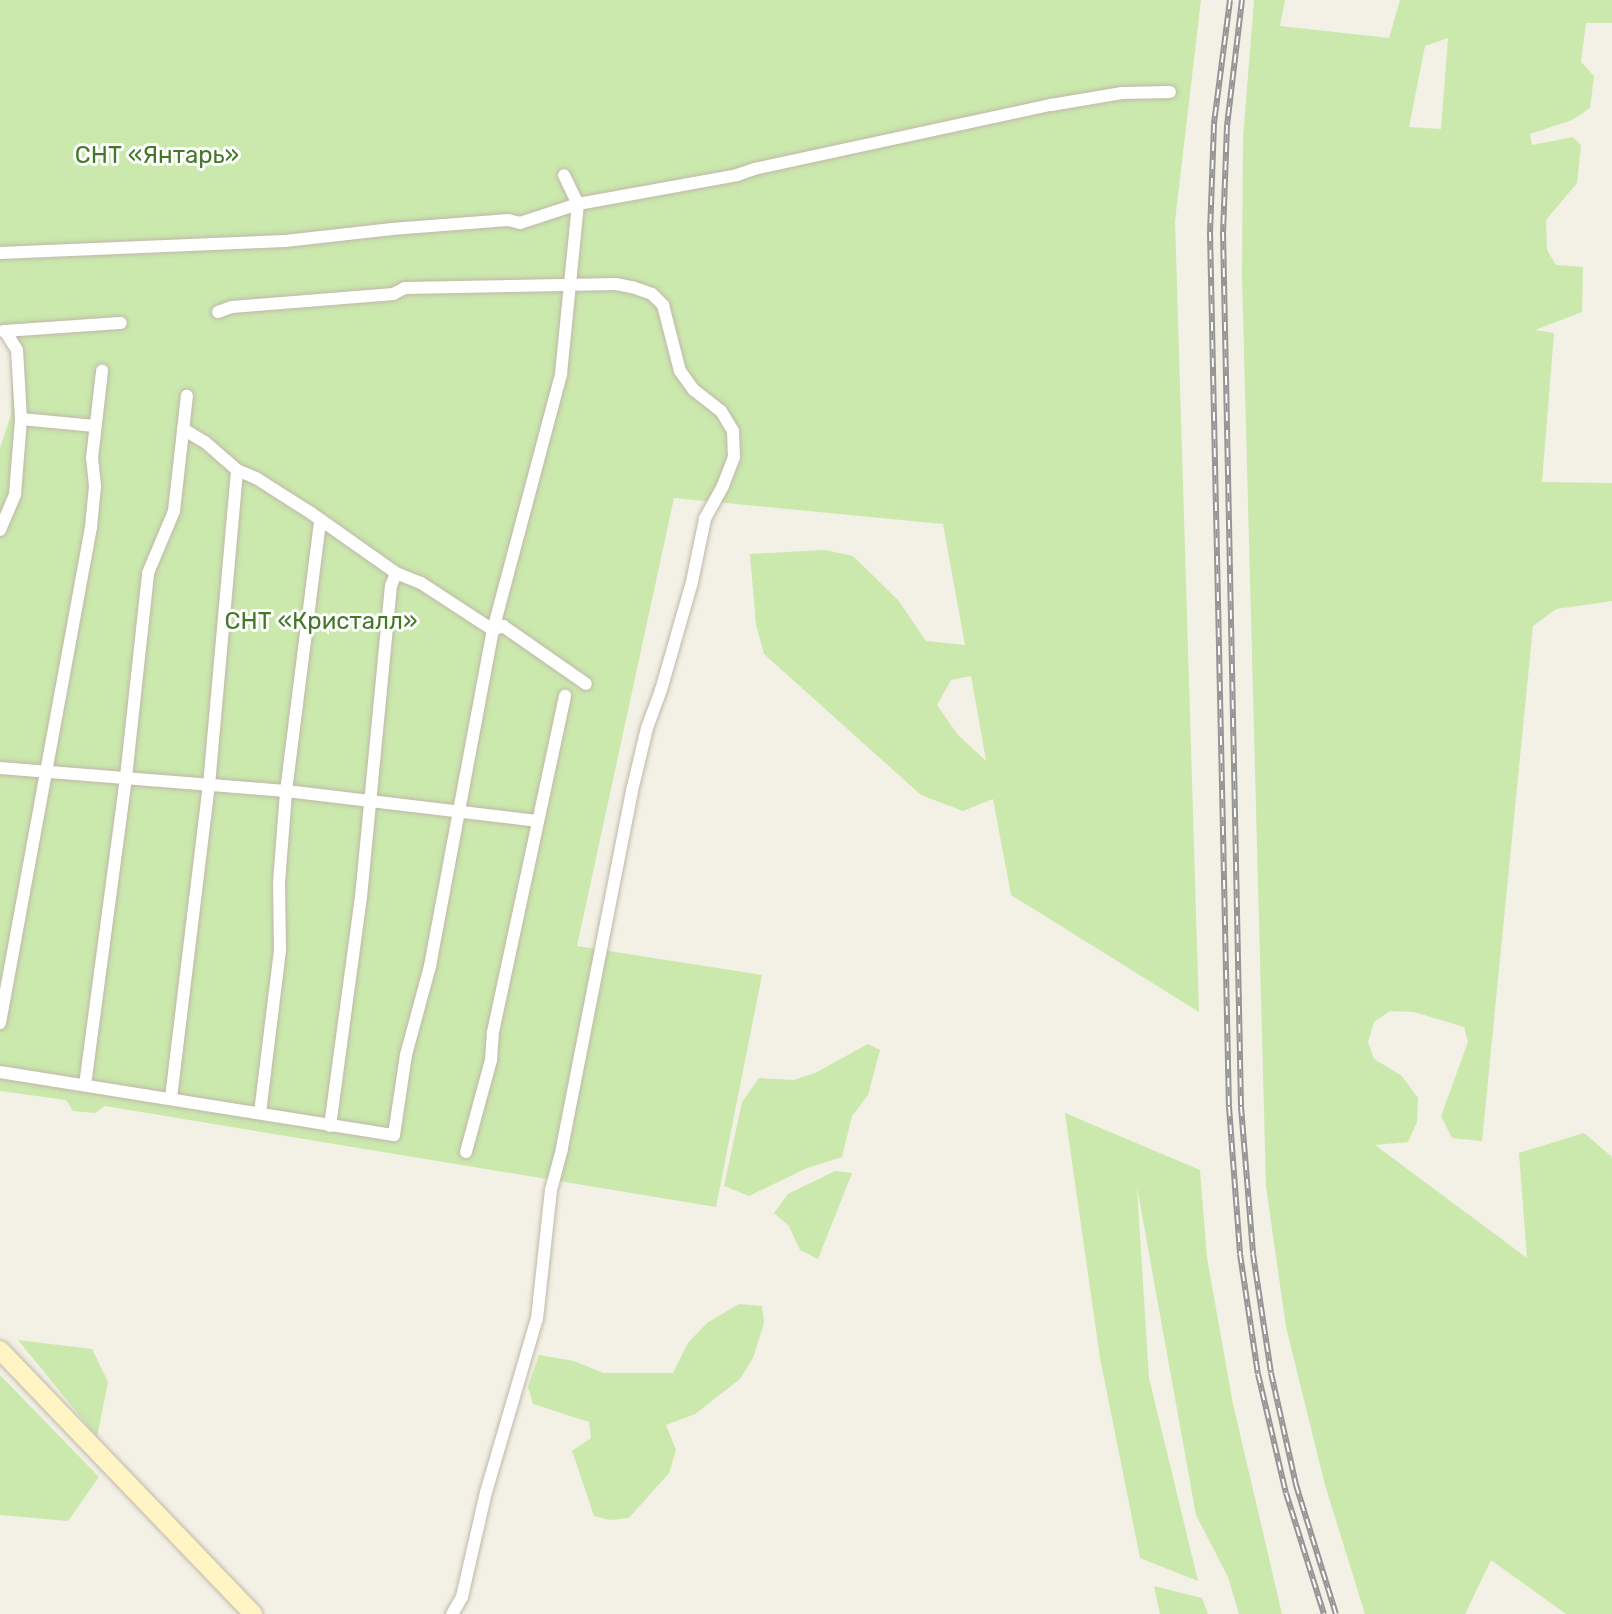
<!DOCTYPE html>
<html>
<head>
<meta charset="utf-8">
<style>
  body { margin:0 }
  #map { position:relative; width:1612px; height:1614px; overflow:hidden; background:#f3f0e6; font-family:Rubik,sans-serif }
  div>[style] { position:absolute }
  .green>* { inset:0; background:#cbe8ad }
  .roads { filter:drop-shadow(0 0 2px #bfb8a8) drop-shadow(0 0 2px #bfb8a8) }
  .street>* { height:12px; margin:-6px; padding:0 6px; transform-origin:6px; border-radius:6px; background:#fff }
  .secondary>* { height:18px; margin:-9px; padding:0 9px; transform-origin:9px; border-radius:9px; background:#fff4c4 }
  .rail>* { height:6px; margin-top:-3px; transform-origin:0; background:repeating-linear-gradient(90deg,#fff 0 9px,#959595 0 18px); box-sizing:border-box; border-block:2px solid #959595 }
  span { translate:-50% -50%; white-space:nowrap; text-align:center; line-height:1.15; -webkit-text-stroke:6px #fff; paint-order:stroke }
  .park-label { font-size:24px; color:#427827 }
</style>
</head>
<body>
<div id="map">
  <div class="green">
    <div style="clip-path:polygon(evenodd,0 0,1201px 0,1175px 221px,1199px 1012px,1011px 895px,993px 799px,963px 811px,921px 795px,764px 654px,756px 625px,750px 554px,825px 550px,853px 556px,898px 600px,926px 641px,965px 645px,943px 524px,674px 498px,577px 946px,762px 975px,716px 1207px,105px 1106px,95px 1113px,73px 1111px,66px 1100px,0 1091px,0 448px,11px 415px,12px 354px,21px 326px,0 327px,0 0,971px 676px,986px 760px,985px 760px,958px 735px,937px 705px,951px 680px,971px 676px)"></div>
    <div style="clip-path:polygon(evenodd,1254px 0,1285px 0,1280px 26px,1389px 38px,1400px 0,1612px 0,1612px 23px,1586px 23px,1581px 62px,1594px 76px,1590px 108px,1572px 120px,1530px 134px,1532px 145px,1573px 137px,1581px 145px,1577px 183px,1546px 220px,1547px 250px,1556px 265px,1583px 267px,1582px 312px,1535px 330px,1554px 333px,1542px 482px,1612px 483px,1612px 601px,1556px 609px,1533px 626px,1482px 1141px,1452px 1138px,1441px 1116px,1468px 1042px,1464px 1027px,1414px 1012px,1390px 1011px,1374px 1022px,1368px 1042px,1374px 1059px,1402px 1076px,1418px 1098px,1417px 1122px,1408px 1142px,1375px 1145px,1527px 1258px,1519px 1153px,1584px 1133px,1612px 1157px,1612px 1614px,1566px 1614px,1491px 1560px,1465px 1614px,1365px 1614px,1325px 1485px,1286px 1327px,1266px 1186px,1242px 276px,1243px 139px,1254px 0,1448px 38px,1441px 129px,1409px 127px,1425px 46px,1448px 38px)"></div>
    <div style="clip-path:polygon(868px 1044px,880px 1050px,868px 1095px,852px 1116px,842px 1157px,807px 1168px,749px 1196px,724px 1186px,742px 1102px,759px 1078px,793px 1080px,815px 1073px)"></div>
    <div style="clip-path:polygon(1065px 1113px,1200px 1170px,1207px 1258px,1233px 1404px,1282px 1614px,1239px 1614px,1228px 1577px,1196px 1515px,1137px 1187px,1149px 1378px,1198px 1581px,1140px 1558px,1100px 1358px)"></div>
    <div style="clip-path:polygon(835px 1171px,852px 1173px,818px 1259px,800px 1250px,789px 1226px,774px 1213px,788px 1194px)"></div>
    <div style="clip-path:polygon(739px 1304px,762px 1306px,764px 1323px,753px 1358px,740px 1379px,695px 1414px,666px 1425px,676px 1450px,669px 1473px,629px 1518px,610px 1520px,594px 1516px,572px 1451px,591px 1438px,589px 1422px,533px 1404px,528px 1387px,539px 1355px,574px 1361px,603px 1373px,673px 1373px,688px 1343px,707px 1323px)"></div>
    <div style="clip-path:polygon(18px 1340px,92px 1349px,108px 1382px,97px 1437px)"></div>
    <div style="clip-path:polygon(0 1375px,99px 1477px,68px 1521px,0 1515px)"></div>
    <div style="clip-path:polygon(1154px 1586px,1202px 1598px,1208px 1614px,1160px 1614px)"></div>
  </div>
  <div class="roads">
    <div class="street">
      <div style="left:0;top:253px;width:285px;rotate:-2.4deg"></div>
      <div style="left:285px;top:241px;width:108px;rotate:-6.4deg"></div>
      <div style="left:392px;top:229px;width:116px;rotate:-4.4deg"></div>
      <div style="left:508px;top:220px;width:12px;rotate:14deg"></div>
      <div style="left:520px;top:223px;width:61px;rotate:-18.1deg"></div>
      <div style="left:578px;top:204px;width:162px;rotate:-10.3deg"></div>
      <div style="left:737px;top:175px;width:18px;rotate:-19deg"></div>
      <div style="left:754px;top:169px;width:304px;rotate:-12.2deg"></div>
      <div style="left:1051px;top:105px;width:72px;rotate:-9.6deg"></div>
      <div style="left:1122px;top:93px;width:48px;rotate:-1.2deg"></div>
      <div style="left:218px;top:312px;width:15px;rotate:-20deg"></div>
      <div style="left:232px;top:307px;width:162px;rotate:-4.6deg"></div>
      <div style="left:393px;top:294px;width:13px;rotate:-27deg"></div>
      <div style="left:405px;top:288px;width:211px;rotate:-1.1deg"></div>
      <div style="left:616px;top:284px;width:16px;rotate:11deg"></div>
      <div style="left:632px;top:287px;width:21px;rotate:19deg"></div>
      <div style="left:652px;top:294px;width:16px;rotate:45deg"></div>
      <div style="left:663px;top:305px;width:68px;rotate:75.6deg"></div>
      <div style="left:680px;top:371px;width:24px;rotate:54deg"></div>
      <div style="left:694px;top:390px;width:34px;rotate:38deg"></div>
      <div style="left:721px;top:411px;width:23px;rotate:59deg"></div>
      <div style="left:733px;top:431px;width:26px;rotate:88deg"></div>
      <div style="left:734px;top:457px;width:31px;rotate:111deg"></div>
      <div style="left:723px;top:486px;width:38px;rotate:119deg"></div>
      <div style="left:705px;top:519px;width:64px;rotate:101.7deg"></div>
      <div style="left:692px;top:582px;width:112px;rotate:106deg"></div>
      <div style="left:661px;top:690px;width:40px;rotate:110.2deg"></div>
      <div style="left:647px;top:728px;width:65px;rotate:103.4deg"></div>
      <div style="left:632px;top:791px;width:365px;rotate:101.1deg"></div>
      <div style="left:562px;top:1149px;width:42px;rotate:105deg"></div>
      <div style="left:551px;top:1190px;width:129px;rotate:96.2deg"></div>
      <div style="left:537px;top:1318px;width:181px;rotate:106.3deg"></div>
      <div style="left:486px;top:1492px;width:108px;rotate:102.9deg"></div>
      <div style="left:462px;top:1597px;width:20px;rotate:120deg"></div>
      <div style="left:3px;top:331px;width:118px;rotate:-3.9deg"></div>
      <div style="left:21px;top:419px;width:74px;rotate:5.4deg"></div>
      <div style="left:183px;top:429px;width:26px;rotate:31deg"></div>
      <div style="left:205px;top:442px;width:43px;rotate:41.2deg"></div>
      <div style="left:237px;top:470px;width:21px;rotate:23deg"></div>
      <div style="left:256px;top:478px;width:65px;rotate:32.5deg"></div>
      <div style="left:311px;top:513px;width:104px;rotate:35.2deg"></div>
      <div style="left:396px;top:573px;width:27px;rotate:22deg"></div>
      <div style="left:421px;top:583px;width:86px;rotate:33.1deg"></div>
      <div style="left:493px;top:630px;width:11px;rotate:-22deg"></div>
      <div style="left:503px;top:626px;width:101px;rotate:34.9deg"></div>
      <div style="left:0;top:530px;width:39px;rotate:-67deg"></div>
      <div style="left:15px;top:494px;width:75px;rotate:-85.4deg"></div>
      <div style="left:21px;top:419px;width:69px;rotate:-93.3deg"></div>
      <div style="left:17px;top:350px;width:22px;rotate:-122deg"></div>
      <div style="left:0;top:768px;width:287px;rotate:4.6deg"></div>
      <div style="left:286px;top:791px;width:253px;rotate:6.8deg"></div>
      <div style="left:0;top:1023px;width:504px;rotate:-79.6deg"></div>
      <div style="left:91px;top:527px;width:41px;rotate:-84.4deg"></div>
      <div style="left:95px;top:486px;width:28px;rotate:-96deg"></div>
      <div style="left:92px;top:458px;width:88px;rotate:-83.4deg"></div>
      <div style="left:0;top:1072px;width:399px;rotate:9.1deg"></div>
      <div style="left:394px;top:1135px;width:81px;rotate:-81.5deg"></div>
      <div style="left:406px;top:1055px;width:92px;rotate:-74.9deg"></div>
      <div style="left:430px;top:966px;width:342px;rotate:-79.4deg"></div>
      <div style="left:493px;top:630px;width:265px;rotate:-75.1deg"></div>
      <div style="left:561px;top:374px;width:171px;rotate:-84.3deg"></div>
      <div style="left:578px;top:204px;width:32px;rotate:-116deg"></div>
      <div style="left:85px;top:1085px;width:311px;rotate:-82.4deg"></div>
      <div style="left:126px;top:777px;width:205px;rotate:-83.8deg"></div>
      <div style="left:148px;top:573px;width:67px;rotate:-67.2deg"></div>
      <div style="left:174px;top:511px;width:116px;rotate:-83.6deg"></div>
      <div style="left:171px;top:1098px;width:315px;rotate:-83.1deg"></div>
      <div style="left:209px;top:785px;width:316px;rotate:-84.9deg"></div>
      <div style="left:260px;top:1113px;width:163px;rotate:-83deg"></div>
      <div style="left:280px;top:951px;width:68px;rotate:-90.8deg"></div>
      <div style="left:279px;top:883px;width:92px;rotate:-85.6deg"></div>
      <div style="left:286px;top:791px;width:270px;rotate:-82.8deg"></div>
      <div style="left:330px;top:1126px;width:231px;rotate:-82.3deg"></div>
      <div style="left:361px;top:897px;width:312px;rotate:-84.5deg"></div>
      <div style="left:391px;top:586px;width:14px;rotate:-69deg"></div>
      <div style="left:466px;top:1152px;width:95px;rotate:-74.8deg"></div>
      <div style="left:491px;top:1060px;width:28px;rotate:-86deg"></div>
      <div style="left:493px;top:1032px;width:344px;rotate:-77.9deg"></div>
    </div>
    <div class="secondary">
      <div style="left:0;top:1350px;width:366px;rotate:46.2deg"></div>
    </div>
  </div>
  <div class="rail">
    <div style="left:1230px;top:0;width:125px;rotate:97.4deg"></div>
    <div style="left:1214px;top:124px;width:108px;rotate:92.1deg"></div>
    <div style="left:1210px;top:232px;width:875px;rotate:88.76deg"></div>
    <div style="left:1229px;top:1107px;width:147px;rotate:85.7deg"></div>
    <div style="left:1240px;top:1254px;width:121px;rotate:81.5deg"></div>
    <div style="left:1258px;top:1374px;width:122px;rotate:76.8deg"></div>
    <div style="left:1286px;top:1493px;width:127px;rotate:72.6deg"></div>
    <div style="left:1242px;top:0;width:126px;rotate:96.8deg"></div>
    <div style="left:1227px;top:125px;width:107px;rotate:92.1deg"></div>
    <div style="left:1223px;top:232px;width:875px;rotate:88.82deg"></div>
    <div style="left:1241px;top:1107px;width:147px;rotate:85.3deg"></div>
    <div style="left:1253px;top:1254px;width:120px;rotate:81.4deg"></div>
    <div style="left:1271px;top:1373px;width:115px;rotate:77.4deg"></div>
    <div style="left:1296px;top:1485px;width:135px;rotate:72.8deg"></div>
  </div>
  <div class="park-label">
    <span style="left:157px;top:156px">СНТ «Янтарь»</span>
    <span style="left:321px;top:622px">СНТ «Кристалл»</span>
  </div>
</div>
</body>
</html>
